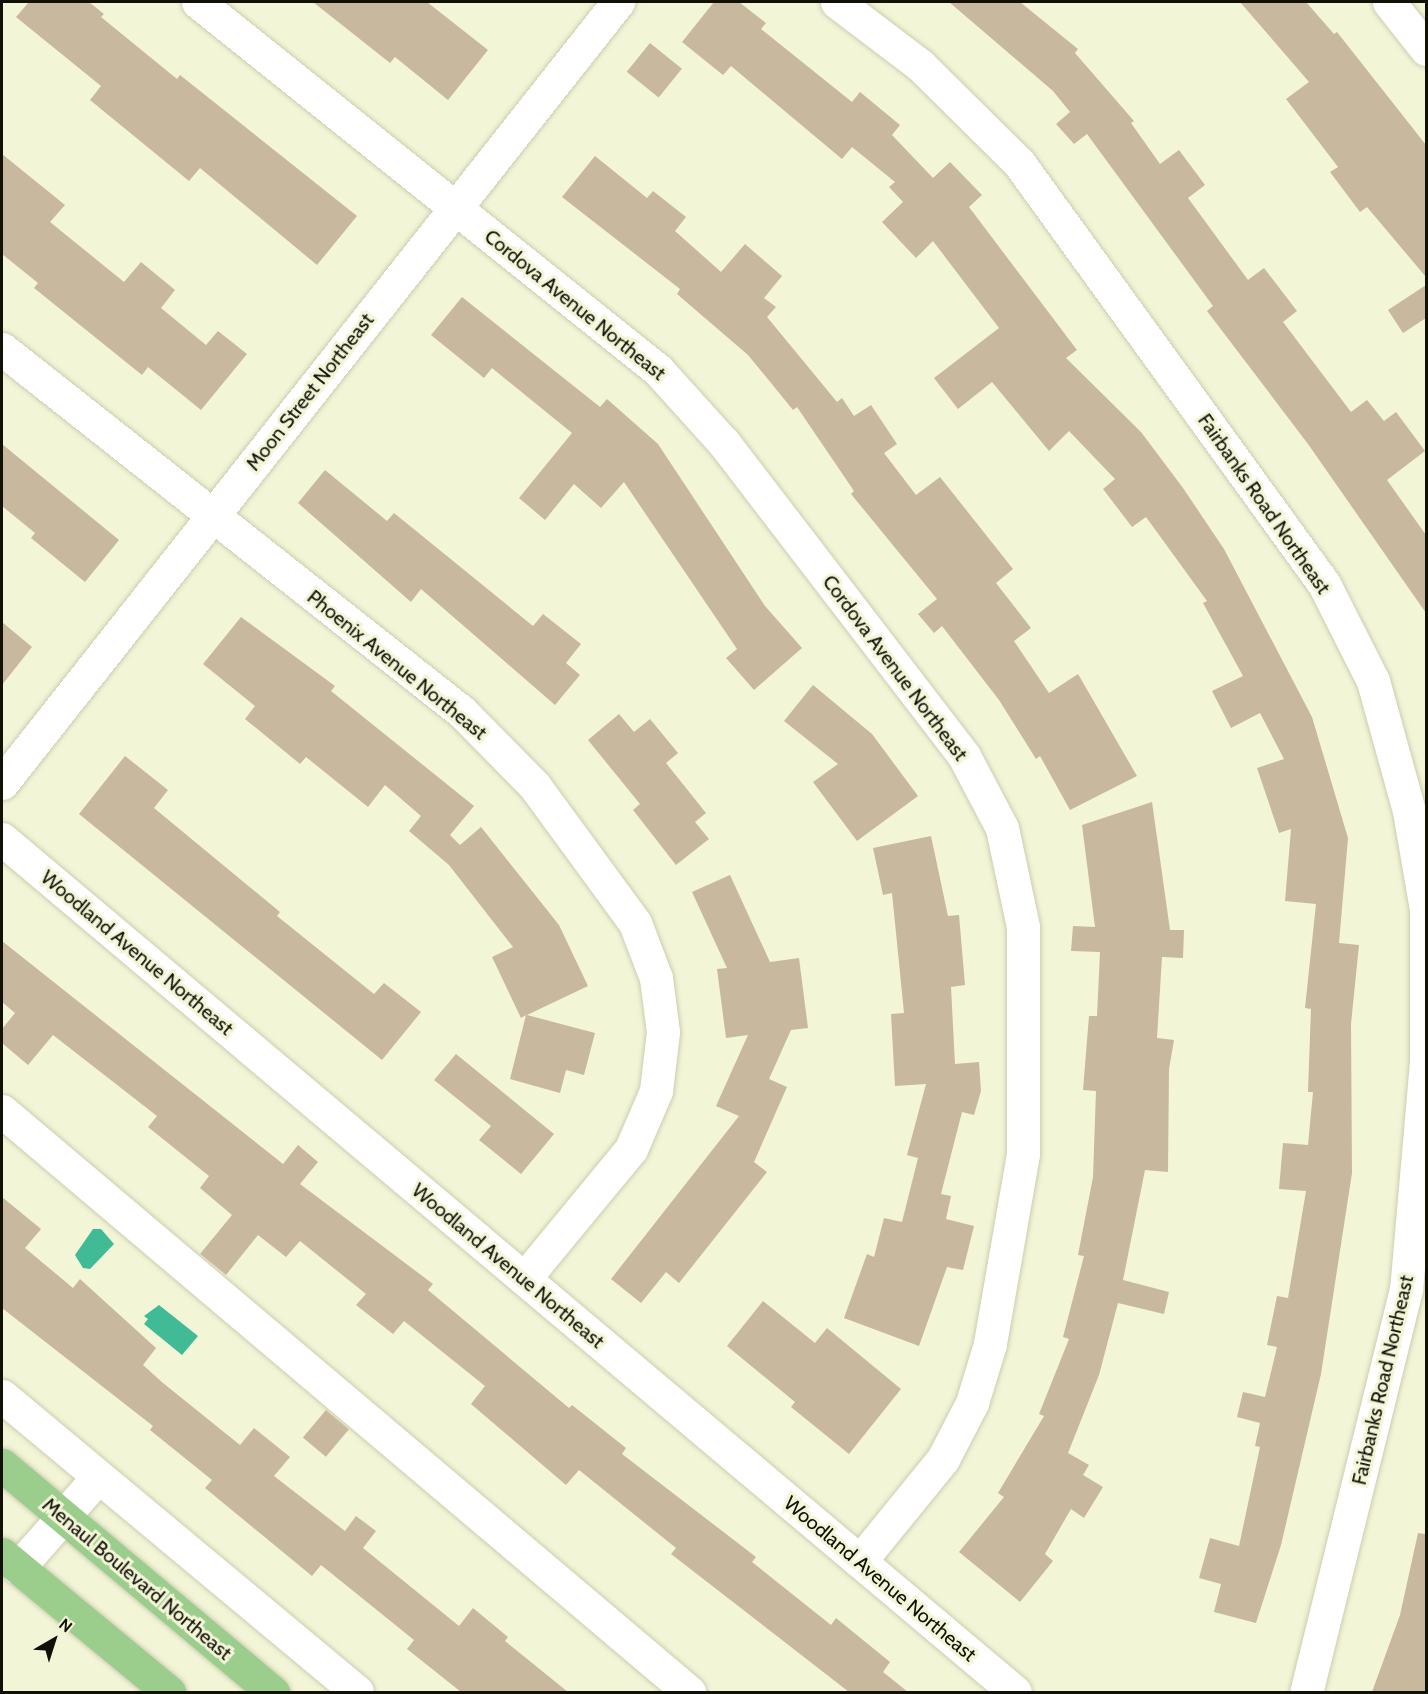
<!DOCTYPE html>
<html>
<head>
<meta charset="utf-8">
<style>
  body { margin:0 }
  #map { position:relative; width:1428px; height:1694px; overflow:hidden; background:#f3f5d7; font-family:Cabin,sans-serif }
  div>[style] { position:absolute }
  .water>* { inset:0; background:#40bb96 }
  .building>* { inset:0; background:#c8b89e; transform-origin:0 0 }
  .roads { filter:drop-shadow(0 0 2px #cccdb0) drop-shadow(0 0 2px #cccdb0) }
  .minor>* { height:33px; margin:-16.5px; padding:0 16.5px; transform-origin:16.5px; border-radius:16.5px; background:#fff }
  .major>* { height:33px; margin:-16.5px; padding:0 16.5px; transform-origin:16.5px; border-radius:16.5px; background:#9bcd8d }
  span { translate:-50% -50%; white-space:nowrap; text-align:center; line-height:1.15; -webkit-text-stroke:6px #f3f5d7; paint-order:stroke }
  .street-label { font-size:20px; color:#111107 }
  .frame { position:absolute; inset:0; border:3px solid #111107; pointer-events:none }
  .north { position:absolute; left:24px; top:1610px; width:60px; height:60px; -webkit-text-stroke:4px #f3f5d7; paint-order:stroke; rotate:39deg; font-size:16px; font-weight:700; line-height:24px; text-align:center; color:#111107 }
  .north::after { content:''; display:block; margin:auto; width:21px; height:27px; background:#111107; clip-path:polygon(50% 0,100% 100%,50% 72%,0 100%) }
</style>
</head>
<body>
<div id="map">
  <div class="water">
    <div style="clip-path:polygon(93px 1229px,101px 1229px,114px 1244px,90px 1269px,83px 1268px,75px 1255px)"></div>
    <div style="clip-path:polygon(159px 1305px,198px 1336px,182px 1355px,144px 1324px,148px 1319px,144px 1316px)"></div>
  </div>
  <div class="building">
    <div style="clip-path:polygon(29px 2px,89px 2px,104px 14px,101px 17px,177px 79px,180px 75px,357px 216px,317px 265px,200px 168px,189px 181px,90px 100px,101px 86px,16px 17px)"></div>
    <div style="clip-path:polygon(313px 2px,427px 2px,488px 50px,448px 100px,395px 57px,390px 63px)"></div>
    <div style="clip-path:polygon(714px 2px,739px 2px,766px 23px,761px 29px,852px 102px,860px 92px,900px 125px,892px 135px,933px 178px,950px 162px,982px 195px,969px 207px,1077px 350px,1066px 358px,1141px 432px,1183px 488px,1224px 549px,1312px 717px,1348px 838px,1339px 943px,1359px 945px,1351px 1024px,1352px 1173px,1321px 1374px,1281px 1545px,1256px 1623px,1214px 1612px,1221px 1584px,1199px 1578px,1210px 1538px,1239px 1546px,1260px 1447px,1255px 1446px,1260px 1423px,1237px 1417px,1243px 1392px,1265px 1397px,1277px 1347px,1267px 1345px,1277px 1296px,1288px 1298px,1306px 1191px,1279px 1189px,1283px 1143px,1308px 1145px,1313px 1092px,1308px 1092px,1311px 1009px,1305px 1008px,1316px 904px,1285px 901px,1291px 829px,1279px 833px,1257px 768px,1284px 759px,1260px 713px,1231px 728px,1212px 691px,1243px 676px,1203px 603px,1207px 601px,1146px 517px,1132px 527px,1103px 489px,1115px 479px,1069px 431px,1049px 451px,992px 382px,958px 409px,934px 378px,999px 328px,933px 241px,916px 258px,882px 222px,903px 202px,889px 187px,895px 182px,852px 147px,842px 159px,731px 66px,723px 75px,682px 42px)"></div>
    <div style="clip-path:polygon(949px 2px,1020px 2px,1078px 49px,1075px 53px,1134px 121px,1131px 123px,1160px 164px,1179px 150px,1205px 185px,1188px 198px,1248px 280px,1264px 268px,1297px 311px,1283px 322px,1351px 412px,1367px 400px,1384px 421px,1396px 412px,1425px 451px,1387px 480px,1426px 535px,1426px 613px,1308px 444px,1207px 311px,1213px 306px,1087px 134px,1074px 144px,1056px 124px,1070px 112px,1053px 91px)"></div>
    <div style="clip-path:polygon(1240px 2px,1306px 2px,1334px 34px,1337px 32px,1426px 145px,1426px 277px,1367px 207px,1360px 212px,1330px 172px,1338px 167px,1286px 99px,1309px 82px)"></div>
    <div style="left:650px;top:43px;width:41px;height:37px;rotate:39deg"></div>
    <div style="clip-path:polygon(2px 154px,65px 205px,50px 222px,124px 282px,141px 262px,175px 290px,161px 308px,206px 345px,218px 331px,247px 354px,201px 410px,148px 367px,142px 375px,34px 288px,38px 283px,2px 254px)"></div>
    <div style="clip-path:polygon(595px 156px,647px 198px,653px 191px,686px 217px,675px 231px,721px 272px,745px 244px,782px 276px,764px 298px,776px 307px,767px 317px,837px 402px,842px 398px,854px 416px,871px 405px,897px 444px,884px 453px,916px 495px,940px 477px,1013px 569px,996px 583px,1031px 628px,1014px 641px,1049px 693px,1078px 674px,1137px 776px,1070px 810px,1040px 756px,1036px 759px,999px 700px,942px 626px,934px 633px,918px 614px,937px 599px,851px 494px,854px 491px,797px 407px,793px 410px,748px 355px,677px 294px,680px 289px,562px 197px)"></div>
    <div style="clip-path:polygon(1426px 285px,1426px 318px,1403px 333px,1388px 310px)"></div>
    <div style="clip-path:polygon(462px 297px,600px 407px,607px 399px,658px 444px,765px 606px,802px 648px,754px 690px,726px 658px,737px 649px,624px 482px,601px 508px,574px 484px,545px 520px,519px 498px,572px 433px,492px 368px,484px 378px,431px 335px)"></div>
    <div style="clip-path:polygon(2px 444px,119px 540px,85px 582px,31px 538px,35px 533px,2px 506px)"></div>
    <div style="clip-path:polygon(325px 470px,387px 521px,394px 513px,533px 626px,543px 614px,581px 644px,566px 663px,580px 675px,555px 705px,421px 589px,411px 602px,298px 503px)"></div>
    <div style="clip-path:polygon(241px 617px,335px 686px,331px 691px,474px 806px,450px 835px,460px 845px,481px 827px,559px 925px,588px 986px,527px 1015px,595px 1033px,584px 1075px,566px 1070px,560px 1093px,510px 1079px,526px 1015px,521px 1018px,492px 957px,513px 947px,449px 865px,409px 831px,421px 816px,385px 785px,368px 807px,306px 757px,300px 764px,245px 719px,255px 706px,203px 664px)"></div>
    <div style="clip-path:polygon(2px 622px,32px 647px,2px 685px)"></div>
    <div style="clip-path:polygon(813px 685px,872px 734px,918px 796px,857px 841px,813px 782px,838px 764px,784px 721px)"></div>
    <div style="clip-path:polygon(619px 714px,634px 732px,650px 719px,678px 753px,666px 763px,706px 813px,695px 822px,709px 839px,676px 865px,633px 810px,640px 804px,588px 740px)"></div>
    <div style="clip-path:polygon(125px 756px,168px 790px,154px 808px,280px 912px,277px 916px,374px 994px,384px 983px,421px 1012px,382px 1060px,79px 814px)"></div>
    <div style="clip-path:polygon(1152px 802px,1170px 930px,1184px 930px,1183px 958px,1162px 957px,1157px 1038px,1174px 1040px,1169px 1069px,1168px 1172px,1145px 1170px,1123px 1280px,1169px 1292px,1164px 1314px,1118px 1303px,1099px 1375px,1068px 1453px,1089px 1465px,1083px 1475px,1103px 1487px,1084px 1518px,1071px 1509px,1045px 1554px,1053px 1561px,1020px 1602px,959px 1552px,1004px 1497px,998px 1493px,1044px 1416px,1039px 1414px,1069px 1339px,1063px 1337px,1084px 1256px,1078px 1255px,1093px 1177px,1096px 1091px,1083px 1090px,1089px 1016px,1097px 1016px,1100px 952px,1071px 951px,1073px 926px,1095px 927px,1082px 825px)"></div>
    <div style="clip-path:polygon(931px 836px,948px 916px,959px 915px,965px 985px,951px 987px,955px 1064px,979px 1062px,981px 1091px,974px 1115px,962px 1112px,941px 1194px,951px 1196px,946px 1219px,974px 1226px,963px 1270px,947px 1267px,919px 1346px,844px 1318px,867px 1254px,874px 1257px,884px 1218px,902px 1222px,918px 1158px,907px 1155px,926px 1084px,895px 1086px,891px 1014px,904px 1013px,892px 893px,883px 895px,873px 848px)"></div>
    <div style="clip-path:polygon(730px 875px,770px 962px,799px 958px,808px 1028px,791px 1030px,769px 1079px,787px 1087px,754px 1162px,767px 1172px,679px 1283px,666px 1272px,641px 1303px,611px 1279px,739px 1116px,716px 1106px,748px 1035px,726px 1038px,717px 969px,727px 968px,692px 892px)"></div>
    <div style="clip-path:polygon(2px 941px,283px 1164px,298px 1145px,318px 1162px,300px 1184px,433px 1284px,428px 1290px,569px 1408px,572px 1405px,626px 1448px,622px 1454px,756px 1557px,752px 1562px,831px 1625px,836px 1618px,890px 1662px,883px 1672px,908px 1692px,849px 1692px,671px 1554px,676px 1548px,579px 1470px,566px 1485px,471px 1404px,485px 1386px,404px 1321px,393px 1334px,356px 1305px,366px 1294px,300px 1241px,286px 1257px,258px 1235px,226px 1275px,200px 1254px,232px 1215px,200px 1188px,209px 1176px,148px 1127px,157px 1116px,53px 1035px,28px 1065px,2px 1043px,2px 1029px,15px 1013px,2px 1002px)"></div>
    <div style="clip-path:polygon(456px 1054px,554px 1134px,521px 1174px,479px 1140px,491px 1126px,434px 1080px)"></div>
    <div style="clip-path:polygon(2px 1197px,41px 1229px,25px 1248px,73px 1288px,80px 1279px,156px 1348px,143px 1365px,163px 1383px,240px 1445px,254px 1428px,290px 1457px,274px 1476px,345px 1531px,356px 1516px,376px 1531px,363px 1548px,459px 1626px,473px 1608px,508px 1637px,505px 1641px,568px 1692px,461px 1692px,407px 1649px,414px 1640px,321px 1565px,312px 1576px,205px 1488px,212px 1480px,150px 1430px,153px 1426px,2px 1308px)"></div>
    <div style="clip-path:polygon(763px 1301px,815px 1343px,827px 1328px,901px 1389px,849px 1454px,791px 1407px,795px 1402px,727px 1346px)"></div>
    <div style="left:326px;top:1410px;width:30px;height:36px;rotate:40deg"></div>
    <div style="clip-path:polygon(1418px 1533px,1426px 1534px,1426px 1692px,1372px 1692px,1400px 1615px)"></div>
  </div>
  <div class="roads">
    <div class="minor">
      <div style="left:198px;top:2px;width:589px;rotate:38.66deg"></div>
      <div style="left:658px;top:370px;width:98px;rotate:47.9deg"></div>
      <div style="left:724px;top:443px;width:394px;rotate:52.5deg"></div>
      <div style="left:964px;top:756px;width:81px;rotate:62.2deg"></div>
      <div style="left:1002px;top:828px;width:101px;rotate:78deg"></div>
      <div style="left:1023px;top:927px;width:227px;rotate:90deg"></div>
      <div style="left:1023px;top:1154px;width:193px;rotate:99.9deg"></div>
      <div style="left:990px;top:1344px;width:62px;rotate:107deg"></div>
      <div style="left:972px;top:1403px;width:63px;rotate:117.4deg"></div>
      <div style="left:943px;top:1459px;width:132px;rotate:129.1deg"></div>
      <div style="left:837px;top:2px;width:104px;rotate:37.2deg"></div>
      <div style="left:920px;top:65px;width:139px;rotate:44.7deg"></div>
      <div style="left:1019px;top:163px;width:520px;rotate:54.08deg"></div>
      <div style="left:1324px;top:584px;width:109px;rotate:63.2deg"></div>
      <div style="left:1373px;top:681px;width:135px;rotate:74.5deg"></div>
      <div style="left:1409px;top:811px;width:99px;rotate:80.2deg"></div>
      <div style="left:1426px;top:909px;width:153px;rotate:90deg"></div>
      <div style="left:1426px;top:1062px;width:228px;rotate:95deg"></div>
      <div style="left:1406px;top:1289px;width:415px;rotate:103.9deg"></div>
      <div style="left:1389px;top:2px;width:60px;rotate:51.8deg"></div>
      <div style="left:2px;top:349px;width:586px;rotate:38.28deg"></div>
      <div style="left:462px;top:712px;width:103px;rotate:45.4deg"></div>
      <div style="left:534px;top:785px;width:171px;rotate:53.8deg"></div>
      <div style="left:635px;top:923px;width:59px;rotate:69.1deg"></div>
      <div style="left:656px;top:978px;width:54px;rotate:82.6deg"></div>
      <div style="left:663px;top:1032px;width:59px;rotate:96.8deg"></div>
      <div style="left:656px;top:1091px;width:63px;rotate:113.3deg"></div>
      <div style="left:631px;top:1149px;width:168px;rotate:129.5deg"></div>
      <div style="left:2px;top:783px;width:995px;rotate:-51.74deg"></div>
      <div style="left:2px;top:839px;width:1324px;rotate:40.1deg"></div>
      <div style="left:2px;top:1111px;width:900px;rotate:40.22deg"></div>
      <div style="left:2px;top:1396px;width:462px;rotate:39.8deg"></div>
      <div style="left:18px;top:1568px;width:121px;rotate:-48.7deg"></div>
    </div>
    <div class="major">
      <div style="left:2px;top:1465px;width:354px;rotate:40deg"></div>
      <div style="left:2px;top:1554px;width:217px;rotate:39.6deg"></div>
    </div>
  </div>
  <div class="street-label">
    <span style="left:575px;top:305px;rotate:39deg">Cordova Avenue Northeast</span>
    <span style="left:310px;top:392px;rotate:-52deg">Moon Street Northeast</span>
    <span style="left:1264px;top:504px;rotate:55deg">Fairbanks Road Northeast</span>
    <span style="left:397px;top:665px;rotate:39deg">Phoenix Avenue Northeast</span>
    <span style="left:895px;top:668px;rotate:53deg">Cordova Avenue Northeast</span>
    <span style="left:137px;top:953px;rotate:40deg">Woodland Avenue Northeast</span>
    <span style="left:508px;top:1266px;rotate:40deg">Woodland Avenue Northeast</span>
    <span style="left:1383px;top:1380px;rotate:-77deg">Fairbanks Road Northeast</span>
    <span style="left:137px;top:1579px;rotate:40deg">Menaul Boulevard Northeast</span>
    <span style="left:880px;top:1579px;rotate:40deg">Woodland Avenue Northeast</span>
  </div>
  <div class="frame"></div>
  <div class="north">N</div>
</div>
</body>
</html>
